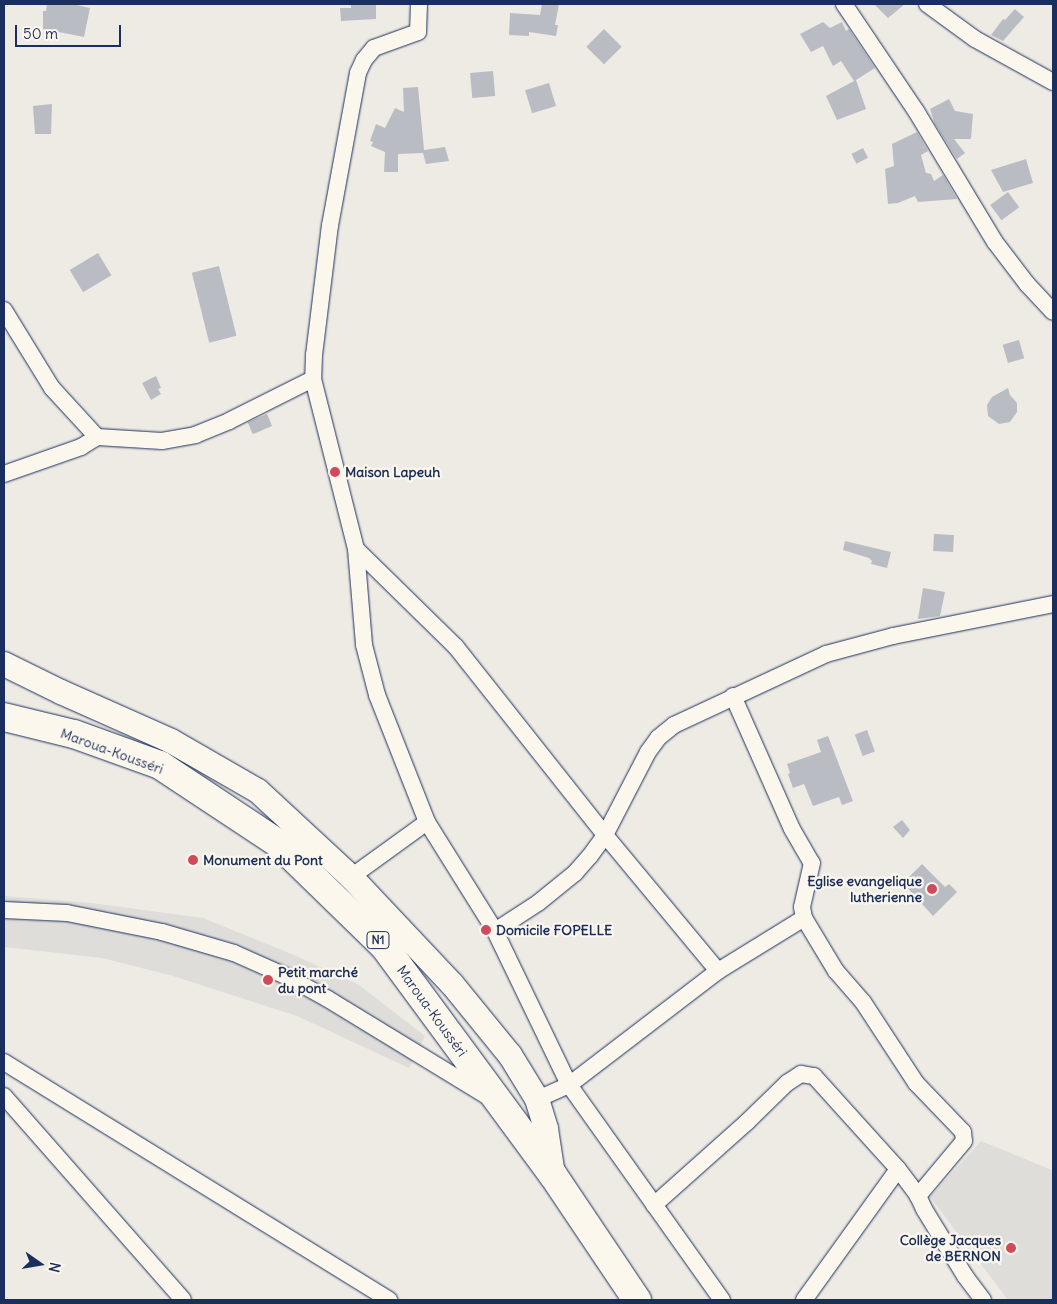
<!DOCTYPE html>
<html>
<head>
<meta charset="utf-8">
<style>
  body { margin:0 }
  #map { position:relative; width:1057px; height:1304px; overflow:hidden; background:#eeebe4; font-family:Delius,sans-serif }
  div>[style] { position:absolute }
  .built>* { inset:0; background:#deddda }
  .building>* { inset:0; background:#b9bcc3; transform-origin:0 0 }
  .roads { filter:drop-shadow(0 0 1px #1b2f5e) drop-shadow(0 0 1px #1b2f5e) }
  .street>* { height:16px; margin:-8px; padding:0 8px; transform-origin:8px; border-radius:8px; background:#fbf7ec }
  .secondary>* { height:24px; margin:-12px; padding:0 12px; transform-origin:12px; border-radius:12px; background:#fbf7ec }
  .highway>* { height:28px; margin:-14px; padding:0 14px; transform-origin:14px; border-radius:14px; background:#fbf7ec }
  .dots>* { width:14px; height:14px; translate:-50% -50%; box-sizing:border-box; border:2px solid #fbf7ec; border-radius:50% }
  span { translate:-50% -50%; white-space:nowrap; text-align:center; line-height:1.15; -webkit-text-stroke:4.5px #fbf7ec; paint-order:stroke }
  .shield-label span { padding:1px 4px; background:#fbf7ec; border:1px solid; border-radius:4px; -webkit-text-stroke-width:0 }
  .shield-label { font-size:12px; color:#1b2f5e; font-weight:700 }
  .poi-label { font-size:14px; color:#1b2f5e; font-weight:700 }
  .left { translate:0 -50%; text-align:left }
  .right { translate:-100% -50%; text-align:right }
  .street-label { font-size:14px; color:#1b2f5e }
  .frame { position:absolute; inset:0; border:5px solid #1b2f5e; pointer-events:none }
  .north { position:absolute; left:15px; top:1239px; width:50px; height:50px; -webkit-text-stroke:4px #fbf7ec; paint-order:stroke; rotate:103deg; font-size:14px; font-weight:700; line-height:20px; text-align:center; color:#1b2f5e }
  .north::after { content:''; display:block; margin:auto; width:18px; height:22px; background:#1b2f5e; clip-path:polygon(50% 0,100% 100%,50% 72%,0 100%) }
  .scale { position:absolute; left:15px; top:25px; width:106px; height:22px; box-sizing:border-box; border:2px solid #1b2f5e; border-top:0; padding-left:6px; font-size:15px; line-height:18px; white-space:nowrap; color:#1b2f5e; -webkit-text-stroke:4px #fbf7ec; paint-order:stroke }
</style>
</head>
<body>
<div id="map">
  <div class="built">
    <div style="clip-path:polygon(4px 896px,92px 903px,203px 918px,294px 955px,359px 985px,425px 1036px,409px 1068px,297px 1016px,173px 976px,102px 958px,4px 947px)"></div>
    <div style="clip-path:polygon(981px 1141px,1052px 1170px,1053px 1168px,1053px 1300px,1008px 1300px,930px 1197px)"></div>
  </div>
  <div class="building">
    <div style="clip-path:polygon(47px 4px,72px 4px,90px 8px,84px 37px,43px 29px,43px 11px,46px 11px)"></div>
    <div style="clip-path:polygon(351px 4px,376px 4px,376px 19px,341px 21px,340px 8px,351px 8px)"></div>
    <div style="clip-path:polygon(542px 4px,559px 4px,555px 25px,558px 25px,556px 36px,529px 32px,529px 36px,509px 35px,510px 13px,540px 15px)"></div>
    <div style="clip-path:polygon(874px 4px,905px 4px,888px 18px)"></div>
    <div style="clip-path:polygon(1015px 9px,1024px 17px,1003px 41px,991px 35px,1003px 19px,1005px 20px)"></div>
    <div style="clip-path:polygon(823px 22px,830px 28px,842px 22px,846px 31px,849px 29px,875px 68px,856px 80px,866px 109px,837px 120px,826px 96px,854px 81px,841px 61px,833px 66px,823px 46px,811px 52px,800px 34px)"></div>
    <div style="left:604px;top:29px;width:25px;height:25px;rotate:45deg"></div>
    <div style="left:493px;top:71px;width:25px;height:23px;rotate:85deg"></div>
    <div style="left:549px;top:83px;width:24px;height:25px;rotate:73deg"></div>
    <div style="clip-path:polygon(418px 87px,424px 150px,445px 147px,449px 161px,426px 164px,423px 153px,398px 154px,398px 172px,384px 172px,385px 152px,371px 146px,373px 142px,370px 141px,376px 124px,385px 128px,395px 108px,404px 112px,403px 88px)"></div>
    <div style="clip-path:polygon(949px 99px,955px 111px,973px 114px,971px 139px,954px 139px,965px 153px,957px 159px,935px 124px,930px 109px)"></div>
    <div style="clip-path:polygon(52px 104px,51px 134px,35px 134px,33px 106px)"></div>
    <div style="clip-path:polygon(917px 132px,928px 151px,921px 155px,926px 173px,931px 174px,934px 181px,943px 175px,957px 199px,918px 202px,915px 196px,898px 203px,888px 204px,885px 169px,894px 166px,892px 144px)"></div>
    <div style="left:863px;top:148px;width:11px;height:13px;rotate:63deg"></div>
    <div style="clip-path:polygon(1026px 159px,1033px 183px,1003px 192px,991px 170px)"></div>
    <div style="left:1008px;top:192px;width:19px;height:22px;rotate:54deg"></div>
    <div style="left:98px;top:253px;width:26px;height:33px;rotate:59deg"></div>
    <div style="left:219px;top:266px;width:72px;height:28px;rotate:76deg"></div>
    <div style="left:1019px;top:340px;width:19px;height:17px;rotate:74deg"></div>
    <div style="clip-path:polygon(156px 376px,161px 388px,158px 389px,161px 394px,151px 400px,142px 383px)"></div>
    <div style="clip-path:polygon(1008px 388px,1010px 395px,1017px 403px,1017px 412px,1010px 422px,999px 424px,988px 416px,987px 405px,992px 397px)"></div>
    <div style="left:267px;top:414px;width:13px;height:21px;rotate:67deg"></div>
    <div style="left:934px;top:534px;width:20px;height:17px;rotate:3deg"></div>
    <div style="clip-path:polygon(845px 541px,891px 552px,887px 568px,871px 564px,872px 561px,869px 558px,843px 550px)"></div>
    <div style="clip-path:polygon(923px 588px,945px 592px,940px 616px,918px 619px)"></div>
    <div style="left:867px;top:730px;width:23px;height:13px;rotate:70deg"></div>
    <div style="clip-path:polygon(828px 736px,853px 801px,842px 805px,839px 797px,813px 806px,804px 784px,793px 788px,788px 774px,790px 773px,787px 764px,821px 752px,817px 740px)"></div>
    <div style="clip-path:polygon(902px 820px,910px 830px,903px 838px,893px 827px)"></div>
    <div style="clip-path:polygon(922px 864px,945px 887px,949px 884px,957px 892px,933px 916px,903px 883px)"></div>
  </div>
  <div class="roads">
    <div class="street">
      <div style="left:419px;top:4px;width:28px;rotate:92deg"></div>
      <div style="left:418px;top:32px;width:47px;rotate:160deg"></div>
      <div style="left:374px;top:48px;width:16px;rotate:130deg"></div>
      <div style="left:364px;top:60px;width:14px;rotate:115deg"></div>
      <div style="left:358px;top:73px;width:155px;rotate:100.4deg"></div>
      <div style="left:330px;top:225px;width:131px;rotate:97deg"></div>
      <div style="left:314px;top:355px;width:24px;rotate:92deg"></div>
      <div style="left:313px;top:379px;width:175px;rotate:75.8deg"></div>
      <div style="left:356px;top:549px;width:96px;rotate:85.2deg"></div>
      <div style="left:364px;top:645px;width:52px;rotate:75.4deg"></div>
      <div style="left:377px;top:695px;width:136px;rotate:68.5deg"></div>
      <div style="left:427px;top:822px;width:128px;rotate:58deg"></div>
      <div style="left:495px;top:931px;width:171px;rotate:64.3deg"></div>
      <div style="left:569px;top:1085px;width:35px;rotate:156deg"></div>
      <div style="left:844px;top:4px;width:129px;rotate:56.1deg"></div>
      <div style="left:916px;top:111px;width:153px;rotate:58.9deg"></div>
      <div style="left:995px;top:242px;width:53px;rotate:52.7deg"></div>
      <div style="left:1027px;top:284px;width:38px;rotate:47deg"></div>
      <div style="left:927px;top:4px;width:59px;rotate:36.1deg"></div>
      <div style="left:975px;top:39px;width:89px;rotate:28.9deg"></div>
      <div style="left:4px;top:310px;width:92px;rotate:58.4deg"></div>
      <div style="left:52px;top:388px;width:67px;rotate:47.4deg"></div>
      <div style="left:4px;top:474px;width:82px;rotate:-19.3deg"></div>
      <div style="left:81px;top:447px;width:19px;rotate:-32deg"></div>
      <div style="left:97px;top:437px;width:65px;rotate:3.5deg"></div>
      <div style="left:162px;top:441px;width:34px;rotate:-10deg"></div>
      <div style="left:195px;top:435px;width:37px;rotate:-22deg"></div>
      <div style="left:229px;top:421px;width:94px;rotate:-26.6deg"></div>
      <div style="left:356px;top:549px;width:140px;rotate:44.4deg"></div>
      <div style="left:456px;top:647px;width:240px;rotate:51.6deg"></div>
      <div style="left:605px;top:835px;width:177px;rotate:50.3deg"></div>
      <div style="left:733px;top:696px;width:145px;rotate:66.1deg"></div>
      <div style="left:792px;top:829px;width:39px;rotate:60deg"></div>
      <div style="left:812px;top:863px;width:45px;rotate:102.8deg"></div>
      <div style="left:802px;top:907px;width:11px;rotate:80deg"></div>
      <div style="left:804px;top:918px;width:62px;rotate:58.9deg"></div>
      <div style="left:836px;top:971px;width:41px;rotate:48.9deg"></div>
      <div style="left:863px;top:1002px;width:97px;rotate:56.8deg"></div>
      <div style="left:916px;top:1083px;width:68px;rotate:46.2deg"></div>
      <div style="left:963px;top:1132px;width:9px;rotate:84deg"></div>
      <div style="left:964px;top:1141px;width:72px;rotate:129.9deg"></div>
      <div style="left:351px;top:877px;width:94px;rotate:-35.9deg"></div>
      <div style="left:4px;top:910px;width:63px;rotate:2.7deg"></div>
      <div style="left:67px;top:913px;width:97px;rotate:11.3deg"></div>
      <div style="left:162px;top:932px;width:75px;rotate:16.3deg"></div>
      <div style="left:234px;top:953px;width:59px;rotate:24deg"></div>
      <div style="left:288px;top:977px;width:46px;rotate:28.8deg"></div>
      <div style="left:328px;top:999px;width:186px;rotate:31.4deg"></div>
      <div style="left:495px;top:931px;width:51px;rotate:-33.1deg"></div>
      <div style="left:538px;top:903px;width:48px;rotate:-39deg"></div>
      <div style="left:575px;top:873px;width:23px;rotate:-49deg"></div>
      <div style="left:590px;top:856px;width:26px;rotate:-54deg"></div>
      <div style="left:605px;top:835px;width:93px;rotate:-62.6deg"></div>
      <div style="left:648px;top:752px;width:17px;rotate:-54deg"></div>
      <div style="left:658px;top:738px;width:21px;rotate:-39deg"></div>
      <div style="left:674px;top:725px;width:168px;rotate:-25deg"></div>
      <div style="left:826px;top:654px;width:69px;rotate:-15deg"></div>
      <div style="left:893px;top:636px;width:163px;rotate:-11.3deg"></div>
      <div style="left:4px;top:1062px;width:453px;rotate:31.7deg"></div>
      <div style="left:4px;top:1096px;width:271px;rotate:48.7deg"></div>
      <div style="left:654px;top:1205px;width:125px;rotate:-41.7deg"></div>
      <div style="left:747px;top:1122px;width:56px;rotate:-44.3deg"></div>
      <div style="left:787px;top:1083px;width:17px;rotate:-33deg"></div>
      <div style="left:801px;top:1074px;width:13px;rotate:9deg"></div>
      <div style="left:814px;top:1076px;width:125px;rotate:47.9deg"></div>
      <div style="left:898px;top:1169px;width:34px;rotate:53deg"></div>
      <div style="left:918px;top:1196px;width:14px;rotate:65deg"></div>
      <div style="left:924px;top:1209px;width:79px;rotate:58.5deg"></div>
      <div style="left:965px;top:1276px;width:30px;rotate:53deg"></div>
      <div style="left:722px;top:1300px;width:264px;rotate:-125.4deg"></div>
      <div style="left:569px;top:1085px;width:188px;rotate:-37.4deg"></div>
      <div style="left:718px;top:971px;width:101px;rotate:-31.6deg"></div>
      <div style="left:804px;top:1300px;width:161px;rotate:-54.3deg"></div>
    </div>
    <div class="secondary">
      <div style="left:4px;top:664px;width:64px;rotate:26.2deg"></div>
      <div style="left:61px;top:692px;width:120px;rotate:24deg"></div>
      <div style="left:171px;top:741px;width:100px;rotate:29.9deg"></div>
      <div style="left:258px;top:791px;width:127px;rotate:42.8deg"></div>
      <div style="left:351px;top:877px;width:147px;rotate:46.7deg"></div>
      <div style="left:452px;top:984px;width:92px;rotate:50.8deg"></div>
      <div style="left:510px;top:1055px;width:52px;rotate:58.5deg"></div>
      <div style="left:537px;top:1099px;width:31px;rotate:73deg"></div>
      <div style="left:546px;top:1129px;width:47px;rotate:81.3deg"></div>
    </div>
    <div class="highway">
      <div style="left:4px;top:717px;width:72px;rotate:13.7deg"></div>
      <div style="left:74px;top:734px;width:91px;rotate:19.8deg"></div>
      <div style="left:160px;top:765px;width:141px;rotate:33.5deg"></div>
      <div style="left:278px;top:843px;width:148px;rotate:44.2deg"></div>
      <div style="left:384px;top:946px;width:285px;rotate:53.6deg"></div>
      <div style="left:553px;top:1175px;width:151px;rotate:56.1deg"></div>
    </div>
  </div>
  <div class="dots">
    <div style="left:335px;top:472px;background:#d1495b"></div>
    <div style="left:193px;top:860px;background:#d1495b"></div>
    <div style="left:932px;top:889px;background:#d1495b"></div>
    <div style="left:486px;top:930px;background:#d1495b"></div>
    <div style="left:268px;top:980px;background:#d1495b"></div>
    <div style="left:1011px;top:1248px;background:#d1495b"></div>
  </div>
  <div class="shield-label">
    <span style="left:378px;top:940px">N1</span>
  </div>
  <div class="poi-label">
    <span class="left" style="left:345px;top:472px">Maison Lapeuh</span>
    <span class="left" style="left:203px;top:860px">Monument du Pont</span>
    <span class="right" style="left:922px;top:889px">Eglise evangelique<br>lutherienne</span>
    <span class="left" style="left:496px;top:930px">Domicile FOPELLE</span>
    <span class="left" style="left:278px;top:980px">Petit marché<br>du pont</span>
    <span class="right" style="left:1001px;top:1248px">Collège Jacques<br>de BERNON</span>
  </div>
  <div class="street-label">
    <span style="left:112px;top:751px;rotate:20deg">Maroua-Kousséri</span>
    <span style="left:432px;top:1011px;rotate:54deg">Maroua-Kousséri</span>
  </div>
  <div class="frame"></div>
  <div class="north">N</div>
  <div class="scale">50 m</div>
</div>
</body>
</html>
